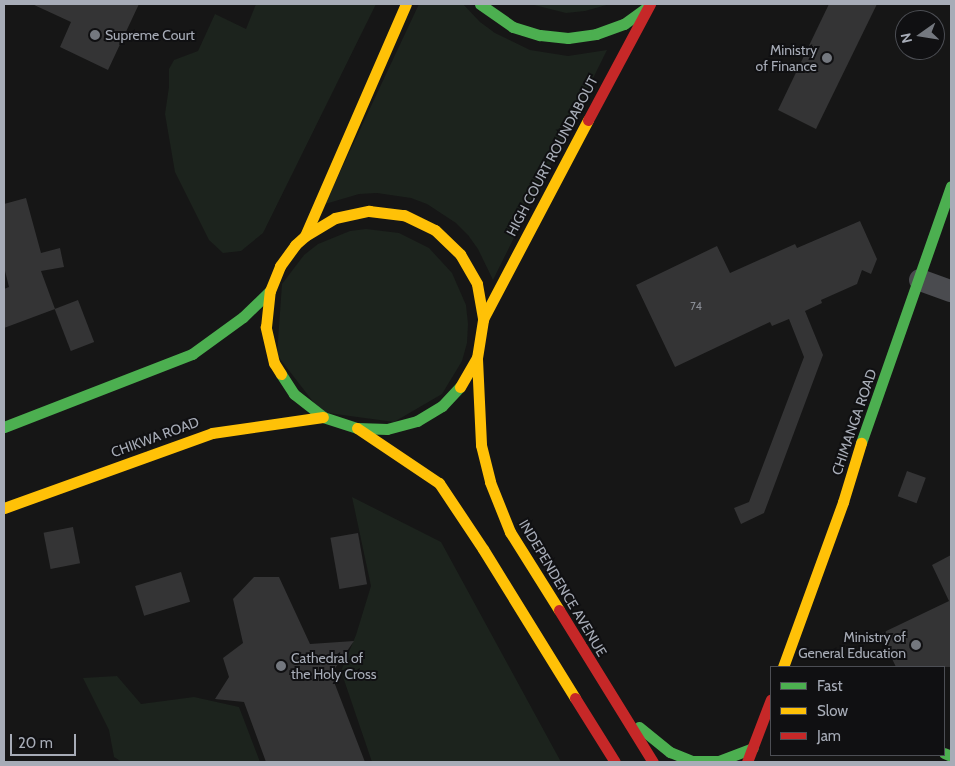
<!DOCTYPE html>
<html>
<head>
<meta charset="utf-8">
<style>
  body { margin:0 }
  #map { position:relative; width:955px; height:766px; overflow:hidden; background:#161616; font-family:Cabin,sans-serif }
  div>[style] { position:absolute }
  .green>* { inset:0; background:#1c231d }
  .building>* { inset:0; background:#343435; transform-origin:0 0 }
  .street>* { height:22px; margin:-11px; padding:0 11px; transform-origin:11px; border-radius:11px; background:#4a4b4f }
  .fast>* { height:11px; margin:-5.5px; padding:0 5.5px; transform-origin:5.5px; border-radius:5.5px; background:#4caf50 }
  .slow>* { height:11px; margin:-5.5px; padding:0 5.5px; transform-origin:5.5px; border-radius:5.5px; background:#ffc107 }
  .jam>* { height:11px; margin:-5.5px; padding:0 5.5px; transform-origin:5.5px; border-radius:5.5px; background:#c62828 }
  .dots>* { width:14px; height:14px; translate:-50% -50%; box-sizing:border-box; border:2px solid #101012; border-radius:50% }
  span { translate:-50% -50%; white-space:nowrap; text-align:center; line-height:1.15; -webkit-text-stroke:4px #101012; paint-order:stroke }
  .number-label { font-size:11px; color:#8a8e96 }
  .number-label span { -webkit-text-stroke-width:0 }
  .poi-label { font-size:14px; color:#a7acb7 }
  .left { translate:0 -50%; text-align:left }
  .right { translate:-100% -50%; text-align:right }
  .street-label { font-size:14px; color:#a7acb7 }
  .frame { position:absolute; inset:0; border:5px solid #a7acb7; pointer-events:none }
  .legend { position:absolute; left:770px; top:666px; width:175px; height:90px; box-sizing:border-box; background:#101012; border:1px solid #4c4e54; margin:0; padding:6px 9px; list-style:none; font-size:15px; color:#a7acb7 }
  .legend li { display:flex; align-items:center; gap:10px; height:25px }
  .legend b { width:25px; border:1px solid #4c4e54 }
  .north { position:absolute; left:895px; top:10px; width:50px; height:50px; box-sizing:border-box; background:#101012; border:1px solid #4c4e54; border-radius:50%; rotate:257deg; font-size:14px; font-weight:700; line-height:20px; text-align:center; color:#a7acb7 }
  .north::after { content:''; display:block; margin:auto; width:18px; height:22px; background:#74787f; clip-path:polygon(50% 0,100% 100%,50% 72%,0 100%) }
  .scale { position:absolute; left:10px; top:734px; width:66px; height:22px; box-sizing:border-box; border:2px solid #a7acb7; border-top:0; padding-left:6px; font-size:15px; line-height:18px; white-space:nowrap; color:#a7acb7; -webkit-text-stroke:4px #101012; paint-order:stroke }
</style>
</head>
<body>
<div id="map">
  <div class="green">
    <div style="clip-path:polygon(256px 4px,376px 4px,263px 233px,241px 251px,223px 253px,209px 240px,175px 172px,165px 114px,169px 87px,169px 69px,174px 60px,198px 51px,215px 14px,246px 29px)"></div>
    <div style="clip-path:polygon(419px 4px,463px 4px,480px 22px,495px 33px,530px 50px,568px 56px,607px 50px,493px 280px,478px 249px,468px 235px,456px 223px,427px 204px,411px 198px,377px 193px,359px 194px,325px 204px)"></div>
    <div style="clip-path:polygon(530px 4px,610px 4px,585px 11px,566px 13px)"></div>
    <div style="clip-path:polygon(366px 229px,399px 233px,429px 248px,452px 273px,466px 305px,468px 324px,467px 343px,462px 361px,442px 394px,394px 422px,321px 412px,277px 355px,282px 284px,304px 255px,318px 244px,350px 231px)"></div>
    <div style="clip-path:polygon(352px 497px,441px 542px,561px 762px,372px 762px,341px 671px,356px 635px,371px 586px)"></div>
    <div style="clip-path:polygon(117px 676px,141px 704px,194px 697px,239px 707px,260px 762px,122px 762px,114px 757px,109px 730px,83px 678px)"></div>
  </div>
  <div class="building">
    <div style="clip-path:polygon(32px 4px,139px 4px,108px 70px,60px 47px,71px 22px)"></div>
    <div style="clip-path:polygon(829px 4px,877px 4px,816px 129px,778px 110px)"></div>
    <div style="clip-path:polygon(26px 198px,41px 253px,60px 248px,64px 267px,41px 271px,55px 309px,4px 328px,4px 289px,9px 287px,4px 267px,4px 204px)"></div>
    <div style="clip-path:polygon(860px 221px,877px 259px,871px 274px,862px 270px,857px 284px,821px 300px,822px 303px,805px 311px,823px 355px,764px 513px,741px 524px,734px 508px,749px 502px,804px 357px,789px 319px,772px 326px,770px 322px,675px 367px,636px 285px,717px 246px,730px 273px,795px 244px,797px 248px)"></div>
    <div style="left:78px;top:300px;width:45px;height:25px;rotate:69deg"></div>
    <div style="left:907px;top:471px;width:20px;height:27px;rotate:20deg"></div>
    <div style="left:73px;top:527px;width:37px;height:30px;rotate:79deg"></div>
    <div style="left:358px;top:533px;width:52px;height:28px;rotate:80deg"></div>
    <div style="clip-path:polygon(951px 555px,951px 667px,896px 667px,880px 634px,949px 601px,932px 565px)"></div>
    <div style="left:181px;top:572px;width:31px;height:48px;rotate:73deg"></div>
    <div style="clip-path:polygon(254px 577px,279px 577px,310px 644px,354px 641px,331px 674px,365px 762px,266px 762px,244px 702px,215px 699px,229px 677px,223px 658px,243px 643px,233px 599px)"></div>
  </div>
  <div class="street">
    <div style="left:920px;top:280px;width:33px;rotate:20deg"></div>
  </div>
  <div class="fast">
    <div style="left:480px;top:4px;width:40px;rotate:34.9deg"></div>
    <div style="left:513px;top:27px;width:28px;rotate:17deg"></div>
    <div style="left:540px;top:35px;width:28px;rotate:6deg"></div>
    <div style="left:568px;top:38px;width:28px;rotate:-8deg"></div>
    <div style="left:596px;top:34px;width:30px;rotate:-20deg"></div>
    <div style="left:624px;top:24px;width:26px;rotate:-36deg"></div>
    <div style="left:281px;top:374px;width:24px;rotate:57deg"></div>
    <div style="left:294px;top:394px;width:37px;rotate:38deg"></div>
    <div style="left:323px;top:417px;width:36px;rotate:18deg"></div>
    <div style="left:357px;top:428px;width:30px;rotate:2deg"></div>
    <div style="left:387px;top:429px;width:31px;rotate:-15deg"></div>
    <div style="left:417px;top:421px;width:29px;rotate:-31deg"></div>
    <div style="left:442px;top:406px;width:26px;rotate:-47deg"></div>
    <div style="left:4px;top:427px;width:202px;rotate:-21.2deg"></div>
    <div style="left:192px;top:354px;width:63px;rotate:-36deg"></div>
    <div style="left:243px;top:317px;width:37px;rotate:-44deg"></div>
    <div style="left:861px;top:443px;width:272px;rotate:-70.7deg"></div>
    <div style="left:639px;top:727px;width:40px;rotate:39deg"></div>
    <div style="left:670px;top:752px;width:24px;rotate:22deg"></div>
    <div style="left:692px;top:761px;width:27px"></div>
    <div style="left:719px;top:761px;width:36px;rotate:-21deg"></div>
    <div style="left:944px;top:753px;width:8px;rotate:23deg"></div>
  </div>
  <div class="slow">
    <div style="left:305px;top:236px;width:253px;rotate:-66.5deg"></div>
    <div style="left:477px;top:359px;width:86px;rotate:87.3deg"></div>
    <div style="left:481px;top:445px;width:38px;rotate:76deg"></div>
    <div style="left:490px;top:482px;width:54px;rotate:68.2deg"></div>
    <div style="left:510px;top:532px;width:92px;rotate:57.9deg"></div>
    <div style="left:281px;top:374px;width:13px;rotate:-122deg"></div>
    <div style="left:274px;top:363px;width:37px;rotate:-103deg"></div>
    <div style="left:266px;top:327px;width:36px;rotate:-84deg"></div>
    <div style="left:270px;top:291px;width:27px;rotate:-68deg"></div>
    <div style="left:280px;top:266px;width:26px;rotate:-54deg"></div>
    <div style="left:295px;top:245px;width:13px;rotate:-42deg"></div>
    <div style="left:305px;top:236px;width:35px;rotate:-31deg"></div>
    <div style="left:335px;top:218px;width:35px;rotate:-12deg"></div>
    <div style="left:369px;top:211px;width:35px;rotate:7deg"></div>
    <div style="left:404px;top:215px;width:34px;rotate:26deg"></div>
    <div style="left:435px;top:230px;width:35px;rotate:44deg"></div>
    <div style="left:460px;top:254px;width:34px;rotate:60deg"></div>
    <div style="left:477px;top:284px;width:36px;rotate:80deg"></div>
    <div style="left:460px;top:387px;width:34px;rotate:-60deg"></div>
    <div style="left:477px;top:358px;width:39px;rotate:-81deg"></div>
    <div style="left:483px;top:319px;width:225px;rotate:-62.2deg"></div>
    <div style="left:357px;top:428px;width:99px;rotate:33.9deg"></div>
    <div style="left:439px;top:483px;width:79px;rotate:56.3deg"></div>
    <div style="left:483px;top:549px;width:175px;rotate:58.3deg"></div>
    <div style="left:4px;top:508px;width:221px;rotate:-19.8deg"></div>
    <div style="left:212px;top:433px;width:112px;rotate:-8.2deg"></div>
    <div style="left:783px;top:667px;width:176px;rotate:-70deg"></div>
    <div style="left:843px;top:502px;width:62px;rotate:-73deg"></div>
  </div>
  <div class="jam">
    <div style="left:588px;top:120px;width:132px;rotate:-61.9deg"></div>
    <div style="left:559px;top:610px;width:179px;rotate:58.3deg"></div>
    <div style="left:575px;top:698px;width:75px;rotate:58deg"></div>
    <div style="left:747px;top:762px;width:67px;rotate:-69.1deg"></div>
  </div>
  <div class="dots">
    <div style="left:95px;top:35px;background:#74787f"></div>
    <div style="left:827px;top:58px;background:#74787f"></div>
    <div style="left:916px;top:645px;background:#74787f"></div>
    <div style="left:281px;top:666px;background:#74787f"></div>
  </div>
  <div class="number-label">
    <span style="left:696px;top:306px">74</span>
  </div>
  <div class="poi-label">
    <span class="left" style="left:105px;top:35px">Supreme Court</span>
    <span class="right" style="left:817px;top:58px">Ministry<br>of Finance</span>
    <span class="right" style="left:906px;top:645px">Ministry of<br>General Education</span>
    <span class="left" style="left:291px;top:666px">Cathedral of<br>the Holy Cross</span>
  </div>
  <div class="street-label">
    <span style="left:552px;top:156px;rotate:-62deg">HIGH COURT ROUNDABOUT</span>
    <span style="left:854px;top:422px;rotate:-71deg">CHIMANGA ROAD</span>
    <span style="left:155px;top:437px;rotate:-20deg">CHIKWA ROAD</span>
    <span style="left:563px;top:588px;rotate:59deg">INDEPENDENCE AVENUE</span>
  </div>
  <div class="frame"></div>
  <ul class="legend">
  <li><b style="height:6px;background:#4caf50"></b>Fast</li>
  <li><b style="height:6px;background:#ffc107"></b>Slow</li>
  <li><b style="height:6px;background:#c62828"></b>Jam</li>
  </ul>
  <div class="north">N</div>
  <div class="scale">20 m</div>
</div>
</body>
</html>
